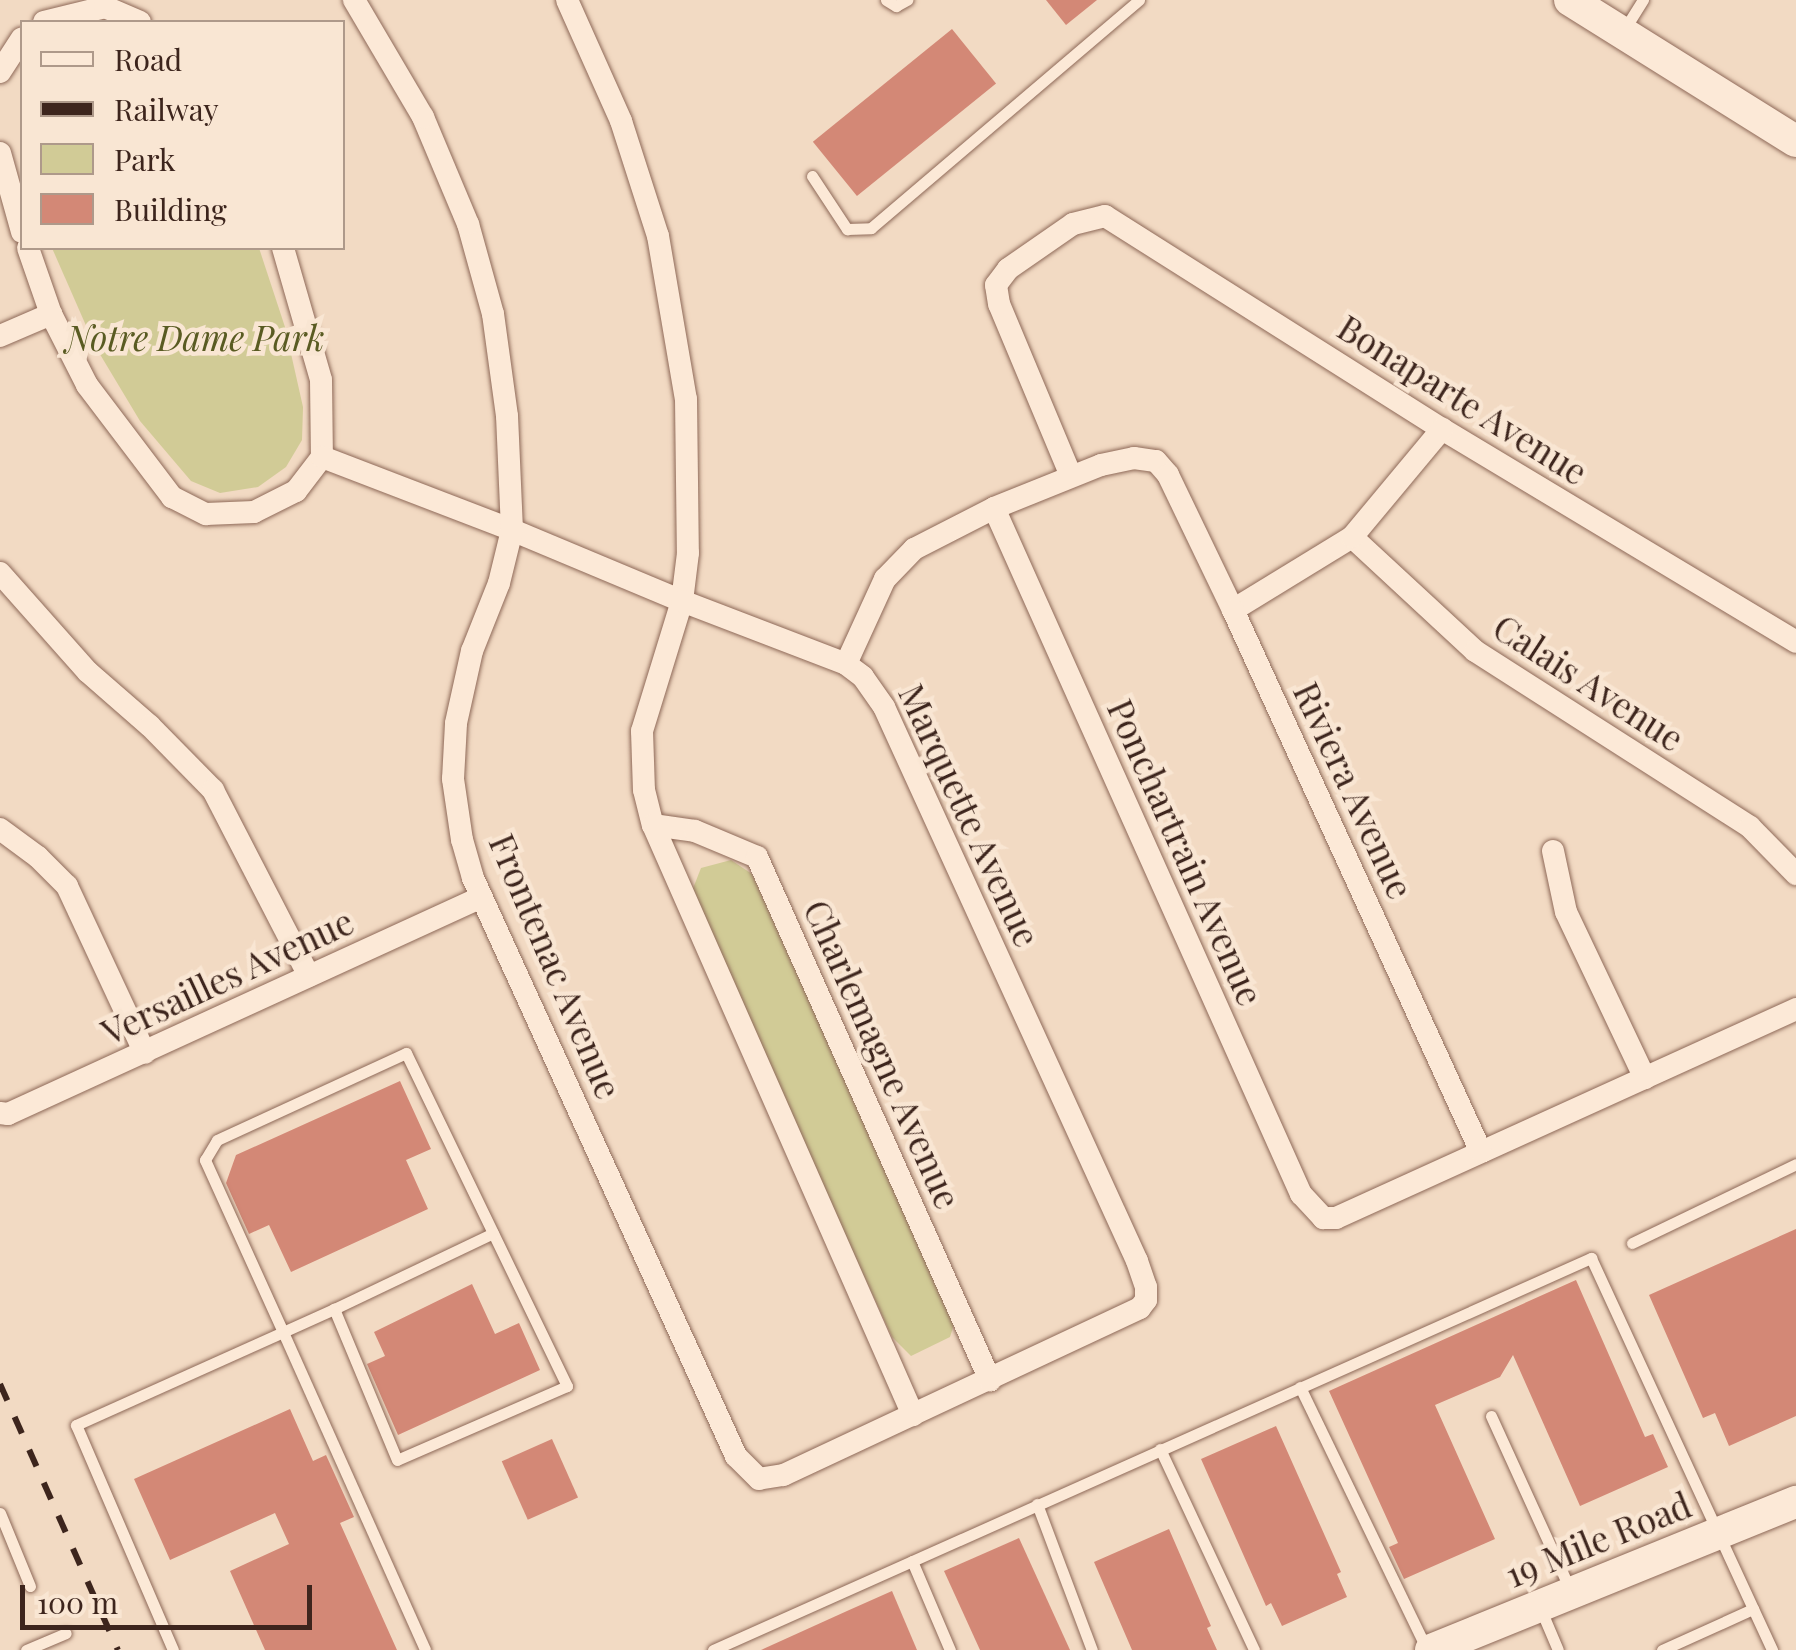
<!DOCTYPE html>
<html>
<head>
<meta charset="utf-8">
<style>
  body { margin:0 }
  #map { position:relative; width:1796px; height:1650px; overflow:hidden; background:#f2dac3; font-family:"Playfair Display",serif }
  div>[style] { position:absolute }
  .green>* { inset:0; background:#d1cb96 }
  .building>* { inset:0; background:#d38876; transform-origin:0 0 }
  .roads { filter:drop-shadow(0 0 2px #8e6958) drop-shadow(0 0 2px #8e6958) }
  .lane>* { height:11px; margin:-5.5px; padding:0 5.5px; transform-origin:5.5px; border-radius:5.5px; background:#fce9d7 }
  .street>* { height:22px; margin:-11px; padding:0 11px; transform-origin:11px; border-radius:11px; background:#fce9d7 }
  .secondary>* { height:32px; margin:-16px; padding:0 16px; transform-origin:16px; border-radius:16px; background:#fce9d7 }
  .rail>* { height:6px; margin-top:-3px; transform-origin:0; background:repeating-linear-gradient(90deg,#3d251d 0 18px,transparent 0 36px) }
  span { translate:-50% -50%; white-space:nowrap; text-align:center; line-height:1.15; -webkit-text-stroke:9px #f9e6d3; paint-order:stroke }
  .park-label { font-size:35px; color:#595b22; font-style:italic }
  .street-label { font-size:35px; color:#3d251d }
  .legend { position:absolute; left:20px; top:20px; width:325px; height:230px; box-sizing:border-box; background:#f9e6d3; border:2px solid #ae998a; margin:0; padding:12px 18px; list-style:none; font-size:30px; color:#3d251d }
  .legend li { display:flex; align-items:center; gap:20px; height:50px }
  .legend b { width:50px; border:2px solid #ae998a }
  .scale { position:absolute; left:20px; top:1585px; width:292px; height:45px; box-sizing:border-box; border:5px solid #3d251d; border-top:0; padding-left:12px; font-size:30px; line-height:35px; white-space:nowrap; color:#3d251d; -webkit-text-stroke:8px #f9e6d3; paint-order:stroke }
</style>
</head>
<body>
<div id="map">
  <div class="green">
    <div style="clip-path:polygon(52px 248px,259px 248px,285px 327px,303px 407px,302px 440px,286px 467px,258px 487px,220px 493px,191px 481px,140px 421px,95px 346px)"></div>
    <div style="clip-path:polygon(731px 860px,752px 874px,955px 1321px,950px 1337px,911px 1356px,892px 1337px,690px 896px,701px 868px)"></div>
  </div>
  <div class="building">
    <div style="clip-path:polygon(1046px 0,1097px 0,1066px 25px)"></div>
    <div style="left:952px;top:29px;width:70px;height:179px;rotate:51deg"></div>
    <div style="clip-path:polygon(400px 1081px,431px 1149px,406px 1160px,428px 1209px,291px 1272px,269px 1225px,249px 1234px,226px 1183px,236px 1155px)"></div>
    <div style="clip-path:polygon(1796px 1229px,1796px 1416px,1729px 1446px,1715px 1413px,1703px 1418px,1649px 1295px)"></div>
    <div style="clip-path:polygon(1576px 1280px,1645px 1437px,1653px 1434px,1668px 1467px,1580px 1506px,1513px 1355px,1500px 1377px,1435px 1405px,1495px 1539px,1404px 1579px,1389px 1547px,1398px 1543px,1329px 1391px)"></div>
    <div style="clip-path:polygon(472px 1284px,495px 1334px,519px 1323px,540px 1370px,398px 1435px,367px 1364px,385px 1356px,374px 1332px)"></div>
    <div style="clip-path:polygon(290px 1409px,313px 1461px,326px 1455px,354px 1517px,340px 1523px,397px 1650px,265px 1650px,230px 1571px,289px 1544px,275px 1513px,170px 1560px,134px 1479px)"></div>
    <div style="clip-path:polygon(1276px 1426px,1341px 1572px,1337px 1574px,1347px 1597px,1282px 1626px,1271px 1603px,1266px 1606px,1201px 1459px)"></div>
    <div style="left:552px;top:1439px;width:64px;height:55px;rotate:66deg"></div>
    <div style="clip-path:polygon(1169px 1529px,1211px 1626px,1207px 1628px,1217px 1650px,1132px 1650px,1094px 1562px)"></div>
    <div style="clip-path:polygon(1019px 1538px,1070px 1650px,980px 1650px,944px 1571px)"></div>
    <div style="clip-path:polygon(892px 1591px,917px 1650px,761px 1650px,847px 1611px)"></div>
  </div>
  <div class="roads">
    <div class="lane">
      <div style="left:886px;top:0;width:12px;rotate:31deg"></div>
      <div style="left:896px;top:6px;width:13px;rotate:-29deg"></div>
      <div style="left:1624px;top:30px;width:36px;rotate:-58deg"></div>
      <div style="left:812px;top:176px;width:64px;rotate:56.6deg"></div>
      <div style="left:847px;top:229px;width:24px;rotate:-2deg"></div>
      <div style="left:871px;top:228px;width:352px;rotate:-40.4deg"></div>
      <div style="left:406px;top:1053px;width:370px;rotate:64.2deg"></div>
      <div style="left:567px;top:1386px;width:185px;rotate:156.5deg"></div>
      <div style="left:397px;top:1460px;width:164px;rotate:-112.6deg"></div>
      <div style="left:334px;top:1309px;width:56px;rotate:155.7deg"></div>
      <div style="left:283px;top:1332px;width:189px;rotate:-114.4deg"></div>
      <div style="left:205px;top:1160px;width:23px;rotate:-59deg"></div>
      <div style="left:217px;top:1140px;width:208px;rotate:-24.7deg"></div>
      <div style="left:1632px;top:1243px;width:182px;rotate:-25.7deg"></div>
      <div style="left:334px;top:1309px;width:176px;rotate:-25.5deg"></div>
      <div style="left:1300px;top:1387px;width:292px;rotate:64.2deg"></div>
      <div style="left:1491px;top:1416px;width:190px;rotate:65.5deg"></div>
      <div style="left:1160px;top:1449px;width:222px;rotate:64.9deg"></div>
      <div style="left:1037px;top:1504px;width:156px;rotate:69.4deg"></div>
      <div style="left:0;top:1513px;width:79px;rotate:67.7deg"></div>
      <div style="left:912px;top:1561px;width:97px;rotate:66.9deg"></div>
      <div style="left:1541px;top:1610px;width:43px;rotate:67deg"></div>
      <div style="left:26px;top:1650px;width:43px;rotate:-23deg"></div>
      <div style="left:173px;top:1650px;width:245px;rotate:-113.3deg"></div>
      <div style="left:76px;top:1425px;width:227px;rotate:-24.2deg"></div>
      <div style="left:283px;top:1332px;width:348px;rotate:65.9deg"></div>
      <div style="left:713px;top:1650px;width:962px;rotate:-24.06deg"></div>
      <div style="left:1591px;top:1258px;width:432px;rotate:65.2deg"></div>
      <div style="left:1662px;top:1650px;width:100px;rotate:-24.3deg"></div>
    </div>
    <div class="street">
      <div style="left:567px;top:0;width:133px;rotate:65.9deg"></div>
      <div style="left:621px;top:121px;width:121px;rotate:72.2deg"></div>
      <div style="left:658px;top:236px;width:165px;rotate:80.3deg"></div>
      <div style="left:686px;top:399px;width:154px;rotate:89.3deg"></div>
      <div style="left:688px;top:553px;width:48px;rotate:97.1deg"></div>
      <div style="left:682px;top:601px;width:136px;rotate:107.1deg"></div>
      <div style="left:642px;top:731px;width:59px;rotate:88.1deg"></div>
      <div style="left:644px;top:790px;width:36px;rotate:76deg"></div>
      <div style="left:653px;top:825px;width:645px;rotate:66.22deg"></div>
      <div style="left:44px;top:22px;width:63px;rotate:-13.8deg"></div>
      <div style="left:105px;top:7px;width:38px;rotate:23deg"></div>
      <div style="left:0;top:72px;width:40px;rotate:-57.1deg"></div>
      <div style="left:0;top:153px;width:82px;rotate:74.4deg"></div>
      <div style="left:28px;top:248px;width:70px;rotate:70.8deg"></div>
      <div style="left:51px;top:314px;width:80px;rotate:63.1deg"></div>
      <div style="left:87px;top:385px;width:141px;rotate:52.8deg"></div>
      <div style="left:172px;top:497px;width:38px;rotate:27deg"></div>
      <div style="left:206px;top:514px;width:48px;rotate:-2.4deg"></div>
      <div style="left:254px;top:512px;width:47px;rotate:-26.6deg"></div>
      <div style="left:296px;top:491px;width:43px;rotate:-52.6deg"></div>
      <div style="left:283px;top:248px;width:137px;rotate:73.9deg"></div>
      <div style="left:321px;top:380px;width:77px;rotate:89.3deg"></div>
      <div style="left:0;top:336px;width:56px;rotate:-23.3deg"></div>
      <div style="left:322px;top:457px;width:204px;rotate:21deg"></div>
      <div style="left:512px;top:530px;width:184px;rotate:22.7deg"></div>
      <div style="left:682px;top:601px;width:176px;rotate:21deg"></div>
      <div style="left:846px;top:664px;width:21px;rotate:37deg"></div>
      <div style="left:863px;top:677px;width:37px;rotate:55deg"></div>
      <div style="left:884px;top:707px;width:609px;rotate:65.45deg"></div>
      <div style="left:1137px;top:1261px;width:28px;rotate:71deg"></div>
      <div style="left:1146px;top:1287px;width:13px;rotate:90deg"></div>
      <div style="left:1146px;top:1300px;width:10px;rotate:127deg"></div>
      <div style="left:1140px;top:1308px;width:394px;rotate:154.9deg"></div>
      <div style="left:783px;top:1475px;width:24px;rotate:171deg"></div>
      <div style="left:759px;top:1479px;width:33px;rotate:-135deg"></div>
      <div style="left:736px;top:1456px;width:635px;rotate:-114.47deg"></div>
      <div style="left:473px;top:878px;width:40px;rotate:-106deg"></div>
      <div style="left:462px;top:840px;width:62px;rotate:-98.4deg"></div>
      <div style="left:453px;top:779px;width:56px;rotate:-86.9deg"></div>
      <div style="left:456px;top:723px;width:74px;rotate:-77.5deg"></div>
      <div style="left:472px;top:651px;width:73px;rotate:-68.3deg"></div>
      <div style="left:499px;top:583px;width:55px;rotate:-76.2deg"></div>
      <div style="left:512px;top:530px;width:114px;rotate:-92.5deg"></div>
      <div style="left:507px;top:416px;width:103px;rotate:-97.8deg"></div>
      <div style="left:493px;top:314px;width:93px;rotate:-105.5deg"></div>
      <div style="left:468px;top:224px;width:116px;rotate:-112.8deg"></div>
      <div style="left:423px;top:117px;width:136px;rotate:-120.5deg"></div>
      <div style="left:1071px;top:476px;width:186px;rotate:-112.7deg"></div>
      <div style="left:999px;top:304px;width:19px;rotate:-99deg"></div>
      <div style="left:996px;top:285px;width:20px;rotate:-53deg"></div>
      <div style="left:1008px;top:269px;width:79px;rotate:-34.7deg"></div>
      <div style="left:1073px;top:224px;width:33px;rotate:-14deg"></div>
      <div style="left:1105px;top:216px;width:399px;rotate:32.3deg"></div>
      <div style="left:1442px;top:429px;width:413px;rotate:31deg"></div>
      <div style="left:994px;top:508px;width:752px;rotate:65.89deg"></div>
      <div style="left:1301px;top:1194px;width:33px;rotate:47deg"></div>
      <div style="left:1323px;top:1218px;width:13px"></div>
      <div style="left:1336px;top:1218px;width:505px;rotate:-24.43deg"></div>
      <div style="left:1352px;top:537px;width:168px;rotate:42.8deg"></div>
      <div style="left:1475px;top:651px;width:326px;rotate:32.6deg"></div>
      <div style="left:1750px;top:827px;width:66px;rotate:45.6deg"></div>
      <div style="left:0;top:573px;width:132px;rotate:48.4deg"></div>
      <div style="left:88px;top:672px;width:82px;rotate:41.1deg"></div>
      <div style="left:150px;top:726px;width:90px;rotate:45.5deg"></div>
      <div style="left:213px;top:790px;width:209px;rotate:62.7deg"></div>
      <div style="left:1233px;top:610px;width:140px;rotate:-31.5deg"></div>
      <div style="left:1352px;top:537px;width:141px;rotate:-50.2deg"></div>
      <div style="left:846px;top:664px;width:94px;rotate:-65.4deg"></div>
      <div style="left:885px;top:579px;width:42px;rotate:-46deg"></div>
      <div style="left:914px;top:549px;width:90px;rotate:-27.1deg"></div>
      <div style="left:994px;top:508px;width:115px;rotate:-21.9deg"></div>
      <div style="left:1101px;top:465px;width:34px;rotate:-12deg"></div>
      <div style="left:1134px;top:458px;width:22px;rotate:8deg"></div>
      <div style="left:1156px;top:461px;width:18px;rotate:49deg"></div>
      <div style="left:1168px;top:475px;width:150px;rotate:64.3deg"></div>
      <div style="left:1233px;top:610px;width:596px;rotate:65.41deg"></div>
      <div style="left:653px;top:825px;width:42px;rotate:8.1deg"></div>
      <div style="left:695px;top:831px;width:67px;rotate:22.8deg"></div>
      <div style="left:757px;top:857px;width:573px;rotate:65.99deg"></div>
      <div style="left:0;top:829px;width:47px;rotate:36.4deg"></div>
      <div style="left:38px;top:857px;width:41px;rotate:45deg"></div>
      <div style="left:67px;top:886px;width:184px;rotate:65deg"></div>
      <div style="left:1553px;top:851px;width:62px;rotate:78deg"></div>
      <div style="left:1566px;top:912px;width:184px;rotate:64.6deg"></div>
      <div style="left:0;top:1113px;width:8px;rotate:7deg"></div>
      <div style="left:8px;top:1114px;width:521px;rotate:-24.6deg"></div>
    </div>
    <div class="secondary">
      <div style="left:1570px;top:0;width:266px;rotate:32deg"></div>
      <div style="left:1431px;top:1650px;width:394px;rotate:-22.1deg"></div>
    </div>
  </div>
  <div class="rail">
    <div style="left:0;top:1384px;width:291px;rotate:66.1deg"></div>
  </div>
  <div class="park-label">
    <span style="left:195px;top:337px">Notre Dame Park</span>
  </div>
  <div class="street-label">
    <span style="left:1463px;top:399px;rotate:32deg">Bonaparte Avenue</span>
    <span style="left:1589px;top:682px;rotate:33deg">Calais Avenue</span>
    <span style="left:1354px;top:790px;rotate:65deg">Riviera Avenue</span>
    <span style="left:970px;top:815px;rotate:65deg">Marquette Avenue</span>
    <span style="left:1186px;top:852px;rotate:66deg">Ponchartrain Avenue</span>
    <span style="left:556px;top:966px;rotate:67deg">Frontenac Avenue</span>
    <span style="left:227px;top:976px;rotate:-25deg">Versailles Avenue</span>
    <span style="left:883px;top:1054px;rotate:66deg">Charlemagne Avenue</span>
    <span style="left:1598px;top:1539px;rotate:-22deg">19 Mile Road</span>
  </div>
  <ul class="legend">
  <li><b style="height:12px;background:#fce9d7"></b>Road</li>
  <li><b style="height:12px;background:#3d251d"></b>Railway</li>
  <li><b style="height:28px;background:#d1cb96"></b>Park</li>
  <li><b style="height:28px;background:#d38876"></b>Building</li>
  </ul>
  <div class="scale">100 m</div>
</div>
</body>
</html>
